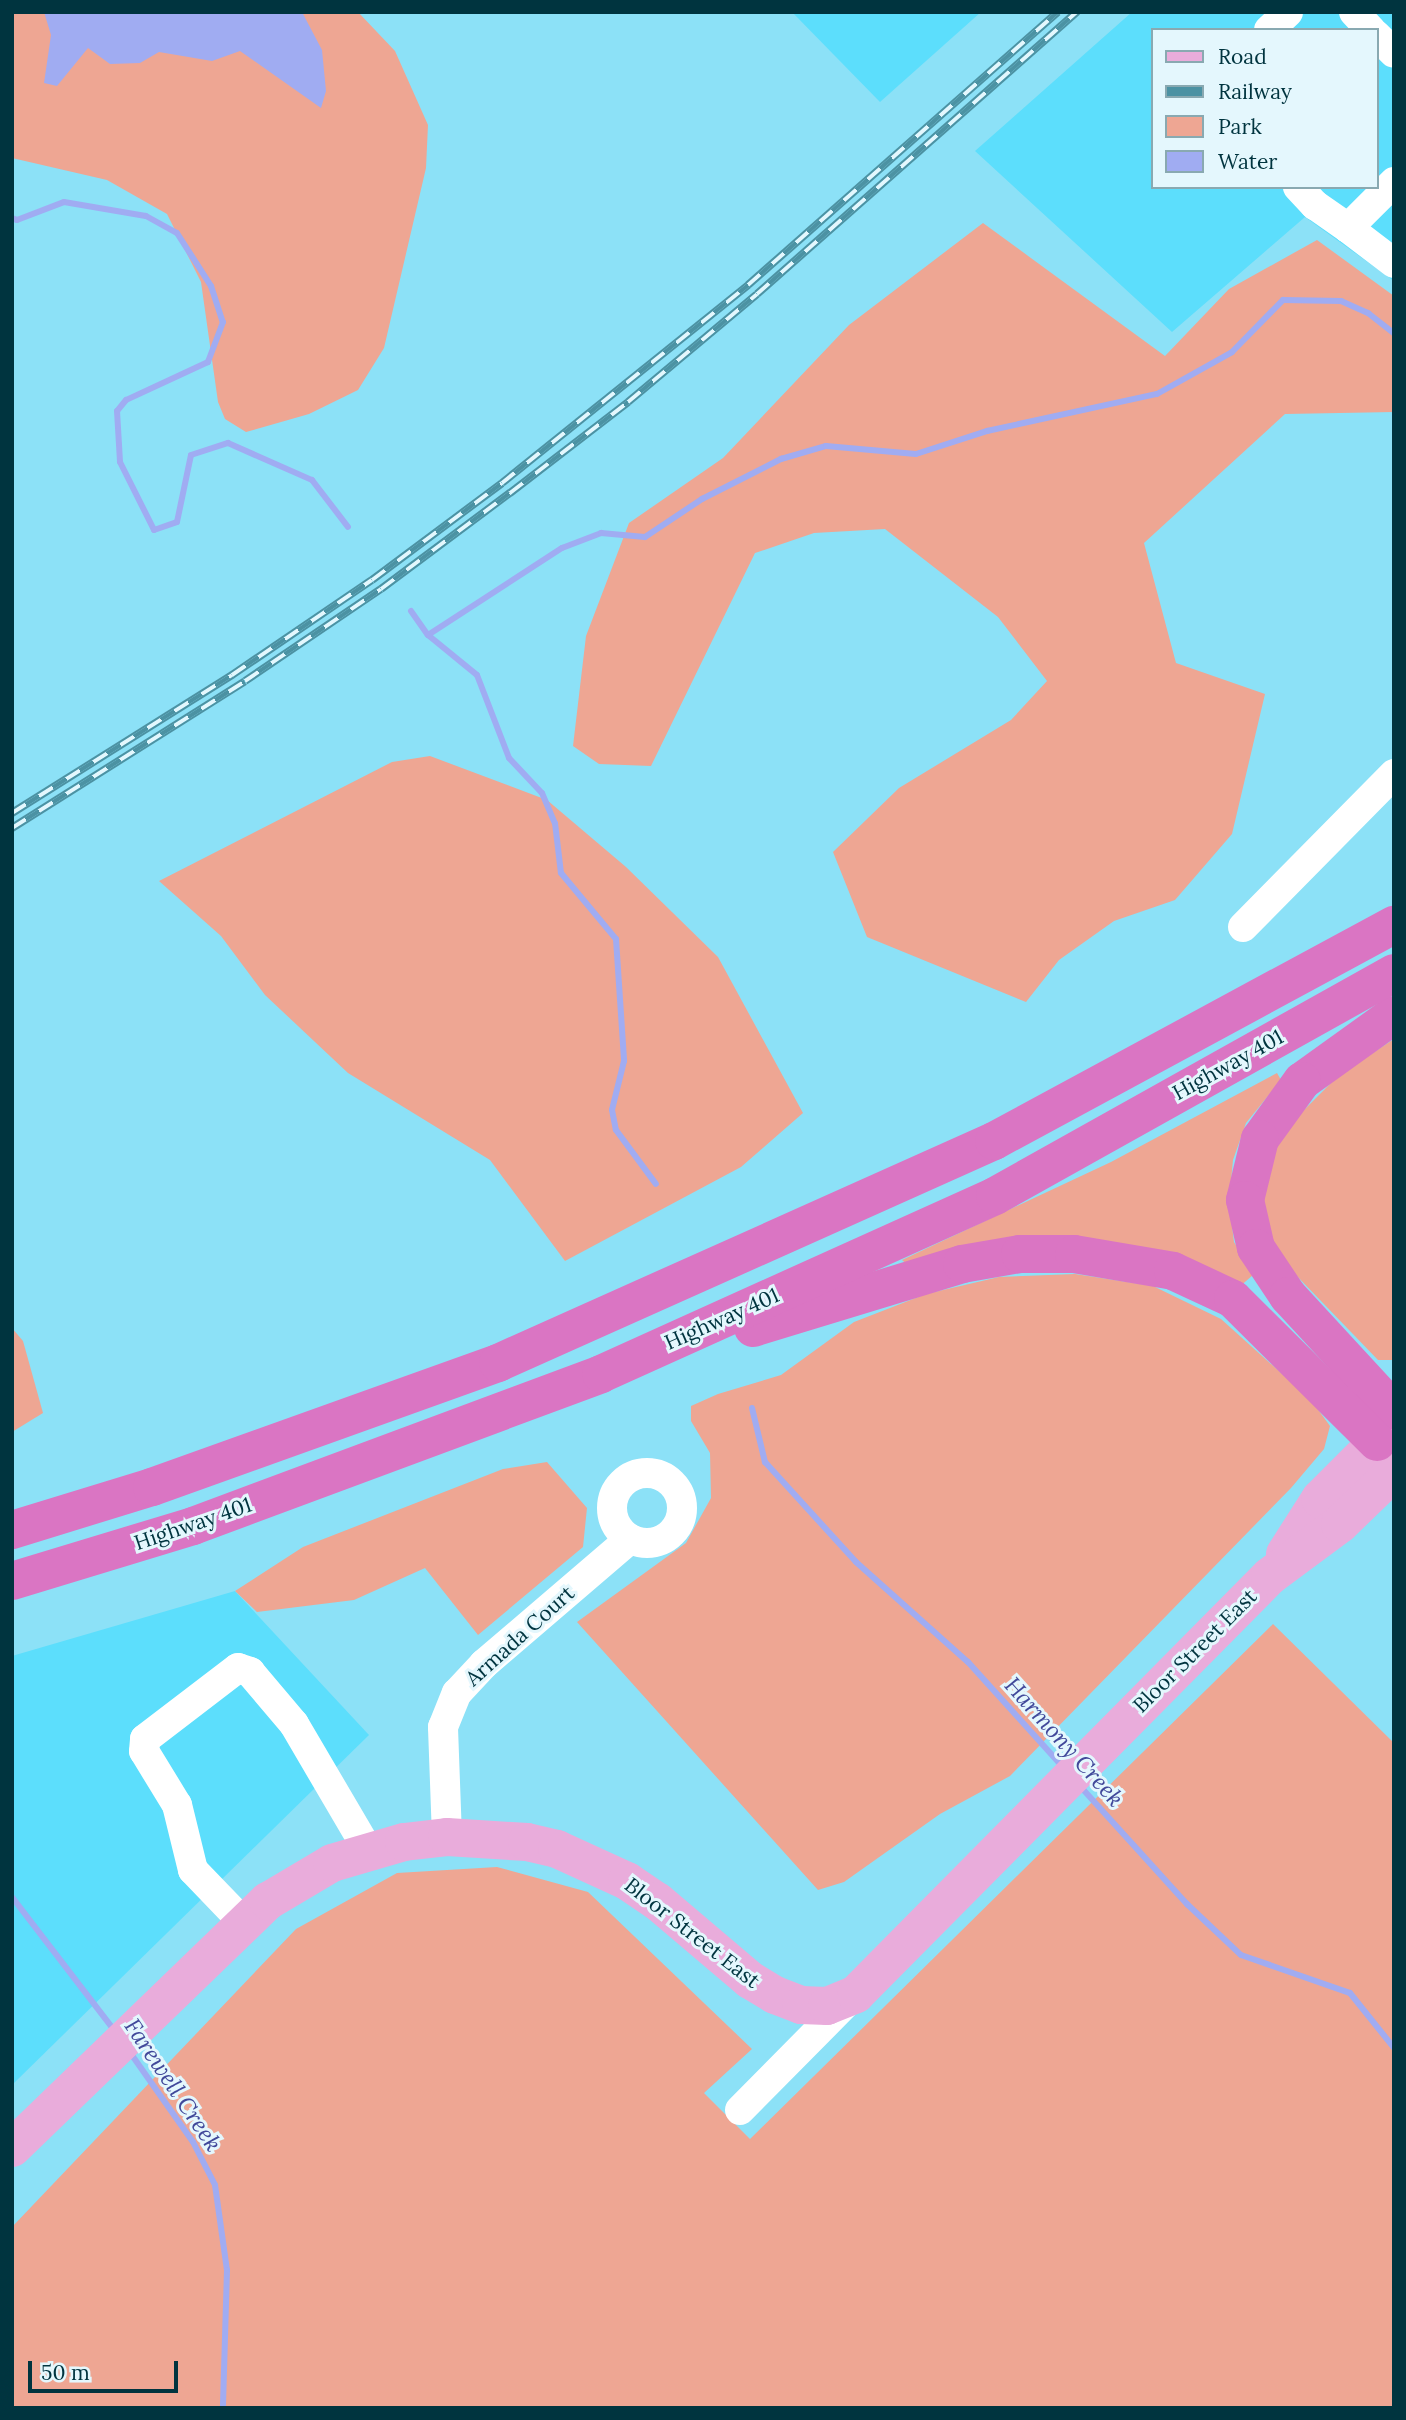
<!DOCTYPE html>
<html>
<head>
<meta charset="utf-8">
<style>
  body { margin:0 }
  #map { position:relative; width:1406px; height:2420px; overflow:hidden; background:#8ce1f7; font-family:Lora,serif }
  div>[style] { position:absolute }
  .built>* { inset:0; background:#5cdefc }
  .green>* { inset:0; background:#eea693 }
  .water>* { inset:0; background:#a0acf2 }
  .stream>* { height:6px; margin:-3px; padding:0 3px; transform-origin:3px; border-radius:3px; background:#a0acf2 }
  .minor>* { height:30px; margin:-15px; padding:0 15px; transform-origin:15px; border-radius:15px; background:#fff }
  .minor>.ring { margin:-15px; padding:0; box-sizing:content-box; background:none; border:30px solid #fff; border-radius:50% }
  .major>* { height:38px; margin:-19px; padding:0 19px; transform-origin:19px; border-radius:19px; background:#e9acdb }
  .highway>* { height:38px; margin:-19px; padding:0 19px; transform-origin:19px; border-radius:19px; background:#da75c3 }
  .rail>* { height:8px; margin-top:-4px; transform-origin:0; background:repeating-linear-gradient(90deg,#e4f7fd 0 16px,#4c92a3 0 32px); box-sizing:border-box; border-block:2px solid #4c92a3 }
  span { translate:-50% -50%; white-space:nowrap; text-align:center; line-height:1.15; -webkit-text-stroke:6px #e4f7fd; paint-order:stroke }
  .street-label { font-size:21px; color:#00343f }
  .water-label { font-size:23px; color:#41489a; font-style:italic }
  .frame { position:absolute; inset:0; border:14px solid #00343f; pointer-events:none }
  .legend { position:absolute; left:1151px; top:28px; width:228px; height:161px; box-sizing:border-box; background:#e4f7fd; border:2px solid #89a9b1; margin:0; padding:9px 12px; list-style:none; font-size:21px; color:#00343f }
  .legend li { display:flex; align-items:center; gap:14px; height:35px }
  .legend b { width:35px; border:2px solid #89a9b1 }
  .scale { position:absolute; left:28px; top:2361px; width:150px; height:32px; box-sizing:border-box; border:4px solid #00343f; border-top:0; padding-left:9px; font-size:21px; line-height:24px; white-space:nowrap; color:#00343f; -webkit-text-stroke:5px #e4f7fd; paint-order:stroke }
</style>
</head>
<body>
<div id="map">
  <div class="built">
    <div style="clip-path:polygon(792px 12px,981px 12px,880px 102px)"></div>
    <div style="clip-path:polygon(evenodd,1132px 12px,1394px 12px,1394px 281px,1305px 217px,1172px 332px,975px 151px,1132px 12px,1152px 30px,1376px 30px,1376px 187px,1152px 187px,1152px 30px)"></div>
    <div style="clip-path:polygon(235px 1591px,369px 1735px,12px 2085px,12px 1656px)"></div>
  </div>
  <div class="green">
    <div style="clip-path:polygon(12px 12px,358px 12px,395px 51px,428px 125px,426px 168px,384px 348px,358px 390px,309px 414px,246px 432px,225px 419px,218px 402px,201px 282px,167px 214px,107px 180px,12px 158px)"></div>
    <div style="clip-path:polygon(983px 223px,1165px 356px,1229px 289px,1317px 240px,1394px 296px,1394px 412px,1285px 414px,1144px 543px,1176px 663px,1265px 694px,1232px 834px,1175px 900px,1114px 921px,1059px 960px,1026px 1002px,867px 937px,833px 852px,899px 788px,1011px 720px,1047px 681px,998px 617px,885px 529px,814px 533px,755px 553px,651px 766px,599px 764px,573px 746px,586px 636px,629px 523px,723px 458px,849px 325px)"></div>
    <div style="clip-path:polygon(430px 756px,547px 800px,626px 867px,718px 957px,803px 1113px,741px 1167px,565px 1261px,490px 1160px,348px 1073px,265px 995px,221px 936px,159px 881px,392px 762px)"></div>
    <div style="clip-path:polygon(1394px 1039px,1394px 1360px,1378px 1360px,1293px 1272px,1268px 1235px,1263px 1194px,1272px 1155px,1295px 1119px,1338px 1076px)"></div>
    <div style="clip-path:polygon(1277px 1073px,1281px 1080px,1246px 1123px,1233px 1160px,1229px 1202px,1234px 1242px,1253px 1275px,1238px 1288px,1203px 1273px,910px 1267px,902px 1260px,1111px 1162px)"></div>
    <div style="clip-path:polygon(1075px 1274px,1153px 1286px,1221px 1319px,1311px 1400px,1330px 1426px,1324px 1449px,1291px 1488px,1010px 1776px,940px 1814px,844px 1882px,818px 1890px,577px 1622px,686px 1543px,711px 1498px,710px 1453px,691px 1421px,691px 1406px,718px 1394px,781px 1375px,854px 1322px,926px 1294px,999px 1277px)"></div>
    <div style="clip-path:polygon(12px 1328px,23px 1341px,43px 1413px,12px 1432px)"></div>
    <div style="clip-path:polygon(547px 1462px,587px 1508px,583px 1547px,478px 1635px,425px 1568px,354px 1600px,257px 1612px,235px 1591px,303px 1547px,503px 1469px)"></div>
    <div style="clip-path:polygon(1273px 1624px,1394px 1743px,1394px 2408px,12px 2408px,12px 2227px,296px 1929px,397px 1873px,497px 1867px,588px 1892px,752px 2049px,704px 2093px,750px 2139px)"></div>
  </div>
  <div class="water">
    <div style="clip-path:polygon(44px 12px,302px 12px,322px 50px,326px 91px,321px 108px,240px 51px,212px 61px,159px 52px,140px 63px,110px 64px,88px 48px,57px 86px,44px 83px,51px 35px)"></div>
  </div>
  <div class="stream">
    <div style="left:12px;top:218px;width:5px;rotate:22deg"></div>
    <div style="left:17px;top:220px;width:50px;rotate:-21deg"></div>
    <div style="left:64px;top:202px;width:83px;rotate:9.7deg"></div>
    <div style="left:146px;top:216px;width:35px;rotate:29deg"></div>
    <div style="left:177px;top:233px;width:63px;rotate:57.3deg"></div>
    <div style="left:211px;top:286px;width:38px;rotate:72deg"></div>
    <div style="left:223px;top:322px;width:43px;rotate:110.6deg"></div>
    <div style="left:208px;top:362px;width:90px;rotate:155.1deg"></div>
    <div style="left:126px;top:400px;width:14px;rotate:129deg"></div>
    <div style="left:117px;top:411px;width:51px;rotate:86.6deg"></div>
    <div style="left:120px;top:462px;width:76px;rotate:63.4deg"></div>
    <div style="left:154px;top:530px;width:24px;rotate:-19deg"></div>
    <div style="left:177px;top:522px;width:68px;rotate:-78.2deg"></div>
    <div style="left:191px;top:455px;width:39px;rotate:-18deg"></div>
    <div style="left:228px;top:443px;width:92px;rotate:23.8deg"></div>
    <div style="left:312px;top:480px;width:59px;rotate:52.5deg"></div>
    <div style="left:411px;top:611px;width:29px;rotate:55deg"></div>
    <div style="left:428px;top:635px;width:63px;rotate:39.2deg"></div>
    <div style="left:477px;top:675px;width:89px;rotate:68.9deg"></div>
    <div style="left:509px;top:758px;width:48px;rotate:46.7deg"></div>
    <div style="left:542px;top:793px;width:33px;rotate:67deg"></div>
    <div style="left:555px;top:823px;width:50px;rotate:83.2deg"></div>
    <div style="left:561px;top:873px;width:86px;rotate:50.2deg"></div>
    <div style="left:616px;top:939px;width:122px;rotate:86.2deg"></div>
    <div style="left:624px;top:1061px;width:50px;rotate:103.8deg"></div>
    <div style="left:612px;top:1110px;width:20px;rotate:79deg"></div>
    <div style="left:616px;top:1130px;width:67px;rotate:53.5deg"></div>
    <div style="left:428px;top:635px;width:160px;rotate:-33deg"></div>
    <div style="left:562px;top:548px;width:42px;rotate:-21deg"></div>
    <div style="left:601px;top:533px;width:44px;rotate:5.2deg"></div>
    <div style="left:645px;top:537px;width:69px;rotate:-33.7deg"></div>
    <div style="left:702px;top:499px;width:89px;rotate:-26.9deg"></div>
    <div style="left:781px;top:459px;width:47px;rotate:-16.1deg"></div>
    <div style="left:826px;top:446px;width:90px;rotate:5.1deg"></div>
    <div style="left:916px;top:454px;width:75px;rotate:-17.9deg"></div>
    <div style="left:987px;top:431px;width:174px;rotate:-12.3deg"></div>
    <div style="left:1157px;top:394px;width:86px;rotate:-29.2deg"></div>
    <div style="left:1232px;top:352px;width:73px;rotate:-45.6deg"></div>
    <div style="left:1283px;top:300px;width:58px;rotate:1deg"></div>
    <div style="left:1341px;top:301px;width:30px;rotate:24deg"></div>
    <div style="left:1368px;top:313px;width:33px;rotate:38deg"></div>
    <div style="left:752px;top:1408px;width:56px;rotate:76.5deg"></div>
    <div style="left:765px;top:1462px;width:135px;rotate:47.7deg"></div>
    <div style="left:856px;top:1562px;width:150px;rotate:41.8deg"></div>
    <div style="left:968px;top:1662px;width:140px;rotate:47.9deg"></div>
    <div style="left:1079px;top:1785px;width:161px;rotate:47.8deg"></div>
    <div style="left:1187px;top:1904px;width:74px;rotate:43.4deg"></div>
    <div style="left:1241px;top:1955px;width:115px;rotate:19.2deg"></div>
    <div style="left:1350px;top:1993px;width:70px;rotate:51.3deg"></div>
    <div style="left:12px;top:1897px;width:169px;rotate:52.5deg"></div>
    <div style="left:129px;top:2051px;width:111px;rotate:54.9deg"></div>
    <div style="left:193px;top:2142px;width:48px;rotate:62.9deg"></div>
    <div style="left:215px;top:2185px;width:86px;rotate:82deg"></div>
    <div style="left:227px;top:2270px;width:138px;rotate:91.7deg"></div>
  </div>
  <div class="minor">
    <div style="left:1354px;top:12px;width:25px;rotate:47deg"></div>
    <div style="left:1269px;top:30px;width:26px;rotate:-43deg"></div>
    <div style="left:1376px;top:35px;width:25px;rotate:45deg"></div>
    <div style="left:1298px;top:187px;width:25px;rotate:47deg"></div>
    <div style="left:1315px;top:205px;width:40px;rotate:34.9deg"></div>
    <div style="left:1348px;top:228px;width:65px;rotate:-45deg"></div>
    <div style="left:1348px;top:228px;width:58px;rotate:37.3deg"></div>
    <div style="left:1243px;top:927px;width:215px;rotate:-45.4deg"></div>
    <div class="ring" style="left:612px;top:1473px;width:40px;height:40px"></div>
    <div style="left:447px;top:1837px;width:110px;rotate:-92.1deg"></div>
    <div style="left:443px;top:1727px;width:37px;rotate:-68deg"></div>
    <div style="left:457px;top:1693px;width:40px;rotate:-47deg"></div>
    <div style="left:484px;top:1664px;width:192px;rotate:-40.6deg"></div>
    <div style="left:243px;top:1922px;width:72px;rotate:-133.9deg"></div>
    <div style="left:193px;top:1870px;width:67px;rotate:-103.8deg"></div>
    <div style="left:177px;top:1805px;width:63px;rotate:-121.4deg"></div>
    <div style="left:144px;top:1751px;width:12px;rotate:-85deg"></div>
    <div style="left:145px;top:1739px;width:117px;rotate:-37.4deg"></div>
    <div style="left:238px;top:1668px;width:13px;rotate:18deg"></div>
    <div style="left:250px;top:1672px;width:68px;rotate:49.8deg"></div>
    <div style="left:294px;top:1724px;width:146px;rotate:59.6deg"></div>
    <div style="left:740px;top:2110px;width:161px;rotate:-45.3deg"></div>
  </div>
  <div class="major">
    <div style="left:1285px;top:1554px;width:65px;rotate:-57.5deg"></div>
    <div style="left:1320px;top:1499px;width:105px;rotate:-45deg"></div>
    <div style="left:12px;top:2148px;width:356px;rotate:-44deg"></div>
    <div style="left:268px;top:1901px;width:74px;rotate:-30.7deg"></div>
    <div style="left:332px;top:1863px;width:75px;rotate:-16.3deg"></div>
    <div style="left:404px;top:1842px;width:43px;rotate:-6.6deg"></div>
    <div style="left:447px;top:1837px;width:80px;rotate:3.6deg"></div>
    <div style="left:527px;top:1842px;width:31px;rotate:13deg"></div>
    <div style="left:557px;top:1849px;width:77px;rotate:24.6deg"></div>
    <div style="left:627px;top:1881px;width:36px;rotate:34deg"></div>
    <div style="left:657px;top:1901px;width:122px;rotate:40.3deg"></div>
    <div style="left:750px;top:1980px;width:29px;rotate:31deg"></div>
    <div style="left:775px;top:1995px;width:28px;rotate:21deg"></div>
    <div style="left:801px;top:2005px;width:26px;rotate:2deg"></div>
    <div style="left:827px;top:2006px;width:31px;rotate:-22deg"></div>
    <div style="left:856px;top:1994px;width:588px;rotate:-45.28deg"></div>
    <div style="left:1270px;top:1576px;width:87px;rotate:-36.6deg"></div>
    <div style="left:1340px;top:1524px;width:75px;rotate:-43.9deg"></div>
  </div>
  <div class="highway">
    <div style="left:1394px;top:1015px;width:113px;rotate:144.3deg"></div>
    <div style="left:1302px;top:1081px;width:72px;rotate:125.9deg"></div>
    <div style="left:1260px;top:1139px;width:63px;rotate:103.8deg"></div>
    <div style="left:1245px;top:1200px;width:49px;rotate:77.1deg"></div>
    <div style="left:1256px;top:1248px;width:58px;rotate:56.3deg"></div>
    <div style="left:1288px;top:1296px;width:156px;rotate:47.3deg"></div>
    <div style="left:753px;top:1328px;width:219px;rotate:-17deg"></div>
    <div style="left:962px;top:1264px;width:59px;rotate:-9.8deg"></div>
    <div style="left:1020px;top:1254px;width:54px"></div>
    <div style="left:1074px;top:1254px;width:100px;rotate:9.7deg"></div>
    <div style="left:1173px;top:1271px;width:66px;rotate:25deg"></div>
    <div style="left:1233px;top:1299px;width:203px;rotate:44.8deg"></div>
    <div style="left:12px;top:1530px;width:146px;rotate:-17.1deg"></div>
    <div style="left:152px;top:1487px;width:368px;rotate:-19.7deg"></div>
    <div style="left:498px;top:1363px;width:543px;rotate:-24.11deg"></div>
    <div style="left:994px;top:1141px;width:455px;rotate:-28.4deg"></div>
    <div style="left:12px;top:1581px;width:189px;rotate:-16.9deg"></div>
    <div style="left:193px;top:1526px;width:435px;rotate:-20.4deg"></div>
    <div style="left:601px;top:1374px;width:432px;rotate:-24.3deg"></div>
    <div style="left:995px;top:1196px;width:457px;rotate:-29.2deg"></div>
  </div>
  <div class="rail">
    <div style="left:12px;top:813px;width:260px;rotate:-32.1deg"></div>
    <div style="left:232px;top:675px;width:169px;rotate:-34.2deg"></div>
    <div style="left:372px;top:580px;width:162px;rotate:-36.7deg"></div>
    <div style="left:502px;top:483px;width:316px;rotate:-38.8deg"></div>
    <div style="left:748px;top:285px;width:413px;rotate:-41.4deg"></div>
    <div style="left:12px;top:828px;width:275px;rotate:-32.2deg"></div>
    <div style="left:245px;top:681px;width:164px;rotate:-34.1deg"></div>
    <div style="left:381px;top:589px;width:161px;rotate:-36.7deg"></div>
    <div style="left:510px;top:493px;width:149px;rotate:-37.6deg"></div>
    <div style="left:628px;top:402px;width:168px;rotate:-39.9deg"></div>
    <div style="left:757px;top:294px;width:427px;rotate:-41.4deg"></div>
  </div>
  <div class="street-label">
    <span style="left:1228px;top:1065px;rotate:-29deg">Highway 401</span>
    <span style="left:722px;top:1319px;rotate:-24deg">Highway 401</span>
    <span style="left:193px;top:1524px;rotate:-19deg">Highway 401</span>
    <span style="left:520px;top:1636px;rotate:-42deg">Armada Court</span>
    <span style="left:1195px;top:1651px;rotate:-45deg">Bloor Street East</span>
    <span style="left:692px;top:1933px;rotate:38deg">Bloor Street East</span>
  </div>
  <div class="water-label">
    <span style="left:1064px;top:1742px;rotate:48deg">Harmony Creek</span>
    <span style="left:173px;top:2085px;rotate:56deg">Farewell Creek</span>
  </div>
  <div class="frame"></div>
  <ul class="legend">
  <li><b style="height:9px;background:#e9acdb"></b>Road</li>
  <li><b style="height:9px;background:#4c92a3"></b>Railway</li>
  <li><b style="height:19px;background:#eea693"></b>Park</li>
  <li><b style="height:19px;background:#a0acf2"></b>Water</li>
  </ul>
  <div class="scale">50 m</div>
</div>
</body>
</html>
